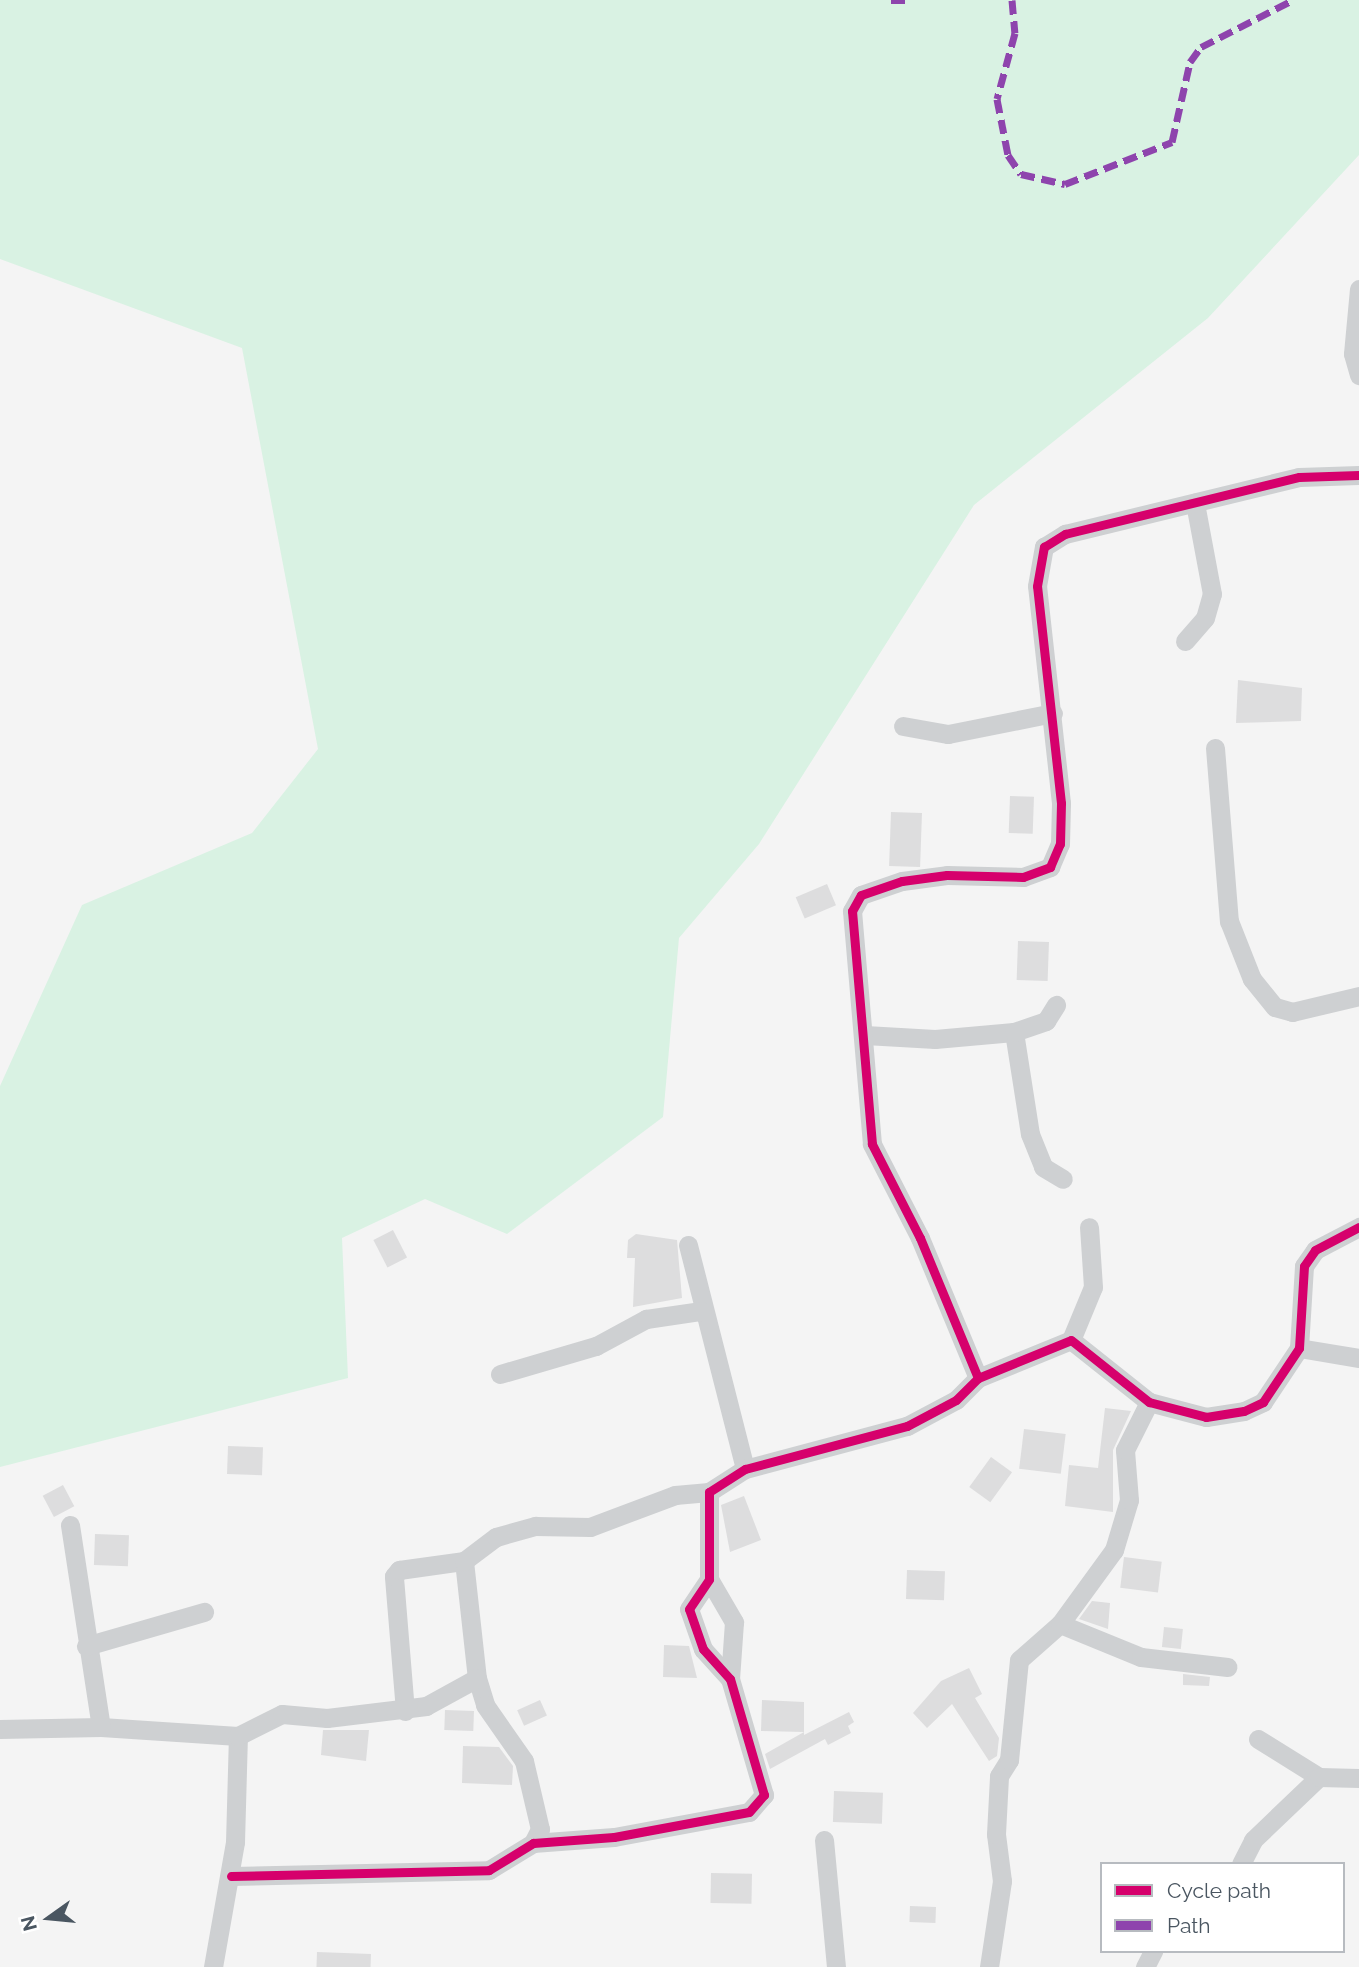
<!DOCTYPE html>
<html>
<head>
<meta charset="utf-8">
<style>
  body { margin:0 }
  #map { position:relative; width:1359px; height:1967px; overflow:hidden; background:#f4f4f4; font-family:Raleway,sans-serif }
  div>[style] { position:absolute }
  .green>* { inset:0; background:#d9f2e3 }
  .building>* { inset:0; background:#ddddde; transform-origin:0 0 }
  .minor>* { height:19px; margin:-9.5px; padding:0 9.5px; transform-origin:9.5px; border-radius:9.5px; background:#ced0d2 }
  .quiet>* { height:7px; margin-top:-3.5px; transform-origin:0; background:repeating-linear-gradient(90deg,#8e44ad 0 14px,transparent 0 21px) }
  .cycleway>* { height:9px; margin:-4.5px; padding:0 4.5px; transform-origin:4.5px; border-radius:4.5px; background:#d6006c }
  span { translate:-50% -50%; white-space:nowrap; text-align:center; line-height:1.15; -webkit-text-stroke:7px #fff; paint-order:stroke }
  .legend { position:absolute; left:1100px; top:1862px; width:245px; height:91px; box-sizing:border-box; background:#fff; border:2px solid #b7bbc0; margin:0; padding:9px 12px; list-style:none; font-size:21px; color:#4a5661 }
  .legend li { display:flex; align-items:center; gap:14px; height:35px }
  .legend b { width:35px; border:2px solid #b7bbc0 }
  .north { position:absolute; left:14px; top:1883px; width:70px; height:70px; -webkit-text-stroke:5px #fff; paint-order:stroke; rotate:255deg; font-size:19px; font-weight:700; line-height:28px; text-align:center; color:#4a5661 }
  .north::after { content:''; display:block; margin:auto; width:24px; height:32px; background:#4a5661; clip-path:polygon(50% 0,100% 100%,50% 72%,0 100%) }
</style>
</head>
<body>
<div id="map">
  <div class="green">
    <div style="clip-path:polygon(0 0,1359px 0,1359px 155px,1208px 318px,974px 505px,759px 844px,679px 938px,663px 1117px,507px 1234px,425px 1199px,342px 1238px,348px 1378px,0 1467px,0 1086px,82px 905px,252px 833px,318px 749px,242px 348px,0 259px)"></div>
  </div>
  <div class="building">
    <div style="clip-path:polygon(1238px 680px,1302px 688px,1301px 721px,1236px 723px)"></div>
    <div style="left:1010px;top:796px;width:24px;height:37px;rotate:2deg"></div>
    <div style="left:891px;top:812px;width:31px;height:54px;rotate:2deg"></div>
    <div style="left:827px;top:884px;width:23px;height:34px;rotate:67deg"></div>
    <div style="left:1018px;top:941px;width:31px;height:39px;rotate:2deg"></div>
    <div style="left:393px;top:1230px;width:31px;height:22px;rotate:63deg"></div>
    <div style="clip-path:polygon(636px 1234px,677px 1240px,682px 1298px,633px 1307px,635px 1258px,627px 1258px,628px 1240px)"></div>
    <div style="clip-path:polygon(1105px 1408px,1131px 1411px,1113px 1450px,1113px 1512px,1065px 1506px,1069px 1465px,1098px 1468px)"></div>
    <div style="left:1024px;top:1429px;width:42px;height:40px;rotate:7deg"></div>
    <div style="left:228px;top:1446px;width:35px;height:28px;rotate:2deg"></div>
    <div style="left:991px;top:1457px;width:26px;height:37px;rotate:36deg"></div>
    <div style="left:63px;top:1485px;width:24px;height:23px;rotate:62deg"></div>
    <div style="clip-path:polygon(744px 1496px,761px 1540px,730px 1552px,721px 1505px)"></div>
    <div style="left:95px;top:1534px;width:34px;height:31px;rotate:2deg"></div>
    <div style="left:1124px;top:1557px;width:38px;height:31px;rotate:7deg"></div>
    <div style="left:907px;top:1570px;width:38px;height:29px;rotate:2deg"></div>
    <div style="clip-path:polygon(1092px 1601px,1110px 1603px,1108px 1629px,1079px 1619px)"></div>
    <div style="left:1164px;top:1627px;width:19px;height:20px;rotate:6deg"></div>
    <div style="clip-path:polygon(664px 1645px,689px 1646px,697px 1678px,663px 1677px)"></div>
    <div style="clip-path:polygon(969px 1668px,982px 1694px,975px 1698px,999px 1738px,997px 1756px,989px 1761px,952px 1704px,927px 1728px,913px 1713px,941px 1681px)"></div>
    <div style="clip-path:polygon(1183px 1674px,1210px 1677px,1209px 1686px,1183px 1685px)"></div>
    <div style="left:540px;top:1700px;width:17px;height:25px;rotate:66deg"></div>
    <div style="clip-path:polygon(762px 1700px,804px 1702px,804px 1735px,849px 1712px,854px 1722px,848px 1726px,851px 1733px,828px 1745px,825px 1739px,770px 1769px,765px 1754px,804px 1732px,761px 1731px)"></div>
    <div style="left:445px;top:1710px;width:29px;height:20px;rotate:2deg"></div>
    <div style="clip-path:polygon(323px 1730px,369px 1730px,366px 1761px,321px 1755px)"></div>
    <div style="clip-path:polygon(463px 1746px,499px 1747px,513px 1766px,512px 1785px,462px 1783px)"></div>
    <div style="left:834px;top:1791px;width:49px;height:31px;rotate:2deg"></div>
    <div style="left:711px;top:1873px;width:41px;height:30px;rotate:1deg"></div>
    <div style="left:910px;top:1906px;width:26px;height:16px;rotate:2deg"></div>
    <div style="left:317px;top:1952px;width:54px;height:15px;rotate:2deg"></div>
  </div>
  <div class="minor">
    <div style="left:1359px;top:289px;width:65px;rotate:95.3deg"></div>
    <div style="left:1353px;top:354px;width:22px;rotate:74deg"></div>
    <div style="left:1185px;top:641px;width:30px;rotate:-49deg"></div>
    <div style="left:1205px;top:618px;width:25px;rotate:-74deg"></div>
    <div style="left:1212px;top:594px;width:93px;rotate:-100.6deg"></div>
    <div style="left:903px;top:726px;width:46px;rotate:10.1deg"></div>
    <div style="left:948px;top:734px;width:107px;rotate:-11.3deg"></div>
    <div style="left:1215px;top:748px;width:174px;rotate:85.4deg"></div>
    <div style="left:1229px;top:921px;width:62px;rotate:68.4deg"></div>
    <div style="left:1252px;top:979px;width:36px;rotate:51deg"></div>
    <div style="left:1275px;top:1007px;width:18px;rotate:16deg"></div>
    <div style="left:1292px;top:1012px;width:69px;rotate:-13.4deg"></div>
    <div style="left:1014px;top:1032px;width:103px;rotate:81.1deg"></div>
    <div style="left:1030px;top:1134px;width:35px;rotate:68deg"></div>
    <div style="left:1043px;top:1167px;width:23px;rotate:31deg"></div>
    <div style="left:865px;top:1035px;width:70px;rotate:3.3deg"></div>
    <div style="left:935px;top:1039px;width:79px;rotate:-5.1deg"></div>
    <div style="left:1014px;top:1032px;width:34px;rotate:-19deg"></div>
    <div style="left:1046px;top:1021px;width:19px;rotate:-58deg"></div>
    <div style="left:688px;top:1245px;width:231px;rotate:75.7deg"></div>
    <div style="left:1071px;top:1340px;width:57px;rotate:-67.5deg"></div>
    <div style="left:1093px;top:1287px;width:60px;rotate:-93.8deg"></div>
    <div style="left:1299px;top:1348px;width:61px;rotate:9.5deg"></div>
    <div style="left:500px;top:1374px;width:100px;rotate:-16.3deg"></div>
    <div style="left:596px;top:1346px;width:57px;rotate:-28.4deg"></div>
    <div style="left:646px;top:1319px;width:56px;rotate:-8.3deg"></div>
    <div style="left:978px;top:1378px;width:152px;rotate:-112.5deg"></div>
    <div style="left:920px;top:1238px;width:106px;rotate:-117.1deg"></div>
    <div style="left:872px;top:1144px;width:234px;rotate:-94.9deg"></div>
    <div style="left:852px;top:911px;width:18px;rotate:-61deg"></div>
    <div style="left:861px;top:895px;width:43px;rotate:-18.9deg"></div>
    <div style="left:902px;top:881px;width:45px;rotate:-7.6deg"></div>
    <div style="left:947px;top:875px;width:76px;rotate:1.5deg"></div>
    <div style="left:1023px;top:877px;width:29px;rotate:-20deg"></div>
    <div style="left:1050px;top:867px;width:25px;rotate:-67deg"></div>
    <div style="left:1060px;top:844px;width:41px;rotate:-88.6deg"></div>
    <div style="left:1061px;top:803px;width:218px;rotate:-96.3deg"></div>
    <div style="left:1037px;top:586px;width:40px;rotate:-80deg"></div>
    <div style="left:1044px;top:547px;width:25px;rotate:-32deg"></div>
    <div style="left:1065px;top:534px;width:241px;rotate:-13.7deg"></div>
    <div style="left:1299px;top:477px;width:60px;rotate:-1.9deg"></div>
    <div style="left:70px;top:1525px;width:204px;rotate:81.3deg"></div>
    <div style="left:101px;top:1727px;width:137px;rotate:3.8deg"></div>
    <div style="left:464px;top:1561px;width:118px;rotate:83.7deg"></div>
    <div style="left:477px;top:1678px;width:28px;rotate:73deg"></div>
    <div style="left:485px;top:1705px;width:68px;rotate:55.1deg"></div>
    <div style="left:524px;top:1761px;width:70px;rotate:76.8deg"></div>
    <div style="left:540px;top:1829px;width:16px;rotate:117deg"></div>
    <div style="left:709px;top:1579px;width:50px;rotate:59.8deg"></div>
    <div style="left:734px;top:1622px;width:57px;rotate:94deg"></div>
    <div style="left:1060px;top:1624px;width:87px;rotate:22.2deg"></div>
    <div style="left:1141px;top:1657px;width:87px;rotate:6.6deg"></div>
    <div style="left:86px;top:1646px;width:123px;rotate:-16.1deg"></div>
    <div style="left:405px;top:1711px;width:135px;rotate:-94.7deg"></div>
    <div style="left:394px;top:1576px;width:8px;rotate:-50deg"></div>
    <div style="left:399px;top:1570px;width:66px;rotate:-7.9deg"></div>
    <div style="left:464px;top:1561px;width:40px;rotate:-37deg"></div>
    <div style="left:496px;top:1537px;width:41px;rotate:-15.8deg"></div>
    <div style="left:535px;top:1526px;width:55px;rotate:1deg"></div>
    <div style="left:590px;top:1527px;width:91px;rotate:-20.6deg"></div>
    <div style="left:675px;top:1495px;width:34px;rotate:-5deg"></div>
    <div style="left:0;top:1729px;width:101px;rotate:-1.1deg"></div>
    <div style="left:1258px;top:1739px;width:72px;rotate:31.9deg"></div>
    <div style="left:824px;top:1840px;width:128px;rotate:84.6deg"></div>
    <div style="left:1241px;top:1864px;width:27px;rotate:-63deg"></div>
    <div style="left:1253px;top:1840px;width:91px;rotate:-43.7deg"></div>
    <div style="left:1319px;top:1777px;width:40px;rotate:1.4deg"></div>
    <div style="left:231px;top:1876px;width:258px;rotate:-1.3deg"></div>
    <div style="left:489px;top:1870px;width:52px;rotate:-31.5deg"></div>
    <div style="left:533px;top:1843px;width:81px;rotate:-4.2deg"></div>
    <div style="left:614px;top:1837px;width:137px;rotate:-10.5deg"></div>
    <div style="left:749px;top:1812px;width:23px;rotate:-49deg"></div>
    <div style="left:764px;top:1795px;width:121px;rotate:-106.3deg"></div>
    <div style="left:730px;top:1679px;width:40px;rotate:-132deg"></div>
    <div style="left:703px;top:1649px;width:42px;rotate:-109.3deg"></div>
    <div style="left:689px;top:1609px;width:36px;rotate:-56deg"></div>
    <div style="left:709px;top:1579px;width:87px;rotate:-90deg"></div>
    <div style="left:709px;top:1492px;width:43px;rotate:-32.6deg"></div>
    <div style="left:745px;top:1469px;width:168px;rotate:-14.9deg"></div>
    <div style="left:907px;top:1426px;width:55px;rotate:-28deg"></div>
    <div style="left:956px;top:1400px;width:31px;rotate:-45deg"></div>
    <div style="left:978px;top:1378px;width:100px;rotate:-22.2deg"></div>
    <div style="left:1071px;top:1340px;width:100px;rotate:38.5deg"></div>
    <div style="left:1149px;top:1402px;width:59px;rotate:14.7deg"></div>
    <div style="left:1206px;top:1417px;width:38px;rotate:-9deg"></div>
    <div style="left:1244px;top:1411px;width:21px;rotate:-25deg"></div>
    <div style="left:1263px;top:1402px;width:65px;rotate:-56.3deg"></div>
    <div style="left:1299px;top:1348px;width:82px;rotate:-86.5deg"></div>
    <div style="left:1304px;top:1266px;width:19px;rotate:-55deg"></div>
    <div style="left:1315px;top:1250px;width:50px;rotate:-27.6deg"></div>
    <div style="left:213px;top:1967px;width:127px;rotate:-80deg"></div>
    <div style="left:235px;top:1842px;width:106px;rotate:-88.4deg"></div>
    <div style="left:238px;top:1736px;width:49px;rotate:-26.6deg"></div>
    <div style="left:282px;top:1714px;width:45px;rotate:5.1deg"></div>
    <div style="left:327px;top:1718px;width:100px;rotate:-6.9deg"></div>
    <div style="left:426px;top:1706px;width:58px;rotate:-28.8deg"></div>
    <div style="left:989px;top:1967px;width:87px;rotate:-81.4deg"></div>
    <div style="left:1002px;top:1881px;width:47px;rotate:-97.3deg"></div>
    <div style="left:996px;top:1834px;width:58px;rotate:-87deg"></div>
    <div style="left:999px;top:1776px;width:19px;rotate:-58deg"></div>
    <div style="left:1009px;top:1760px;width:100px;rotate:-84.3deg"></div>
    <div style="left:1019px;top:1660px;width:55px;rotate:-41.3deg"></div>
    <div style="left:1060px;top:1624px;width:92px;rotate:-53.9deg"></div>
    <div style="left:1114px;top:1550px;width:52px;rotate:-73.3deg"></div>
    <div style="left:1129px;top:1500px;width:50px;rotate:-94.6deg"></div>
    <div style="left:1125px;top:1450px;width:54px;rotate:-63.4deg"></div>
    <div style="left:1145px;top:1967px;width:18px;rotate:-63deg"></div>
  </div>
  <div class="quiet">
    <div style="left:891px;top:0;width:14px"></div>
    <div style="left:1012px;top:0;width:33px;rotate:85deg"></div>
    <div style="left:1015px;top:33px;width:68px;rotate:105.3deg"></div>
    <div style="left:997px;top:99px;width:57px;rotate:78.9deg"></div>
    <div style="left:1008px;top:155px;width:23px;rotate:56deg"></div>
    <div style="left:1021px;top:174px;width:45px;rotate:12.8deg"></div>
    <div style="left:1065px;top:184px;width:115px;rotate:-21.4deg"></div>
    <div style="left:1172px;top:142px;width:82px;rotate:-77.3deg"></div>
    <div style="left:1190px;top:62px;width:19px;rotate:-54deg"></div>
    <div style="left:1201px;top:47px;width:103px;rotate:-27.1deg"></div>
  </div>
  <div class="cycleway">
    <div style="left:978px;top:1378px;width:152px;rotate:-112.5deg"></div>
    <div style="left:920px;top:1238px;width:106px;rotate:-117.1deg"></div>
    <div style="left:872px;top:1144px;width:234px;rotate:-94.9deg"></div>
    <div style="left:852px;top:911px;width:18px;rotate:-61deg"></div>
    <div style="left:861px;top:895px;width:43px;rotate:-18.9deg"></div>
    <div style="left:902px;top:881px;width:45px;rotate:-7.6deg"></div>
    <div style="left:947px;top:875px;width:76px;rotate:1.5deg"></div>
    <div style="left:1023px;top:877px;width:29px;rotate:-20deg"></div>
    <div style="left:1050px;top:867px;width:25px;rotate:-67deg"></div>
    <div style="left:1060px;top:844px;width:41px;rotate:-88.6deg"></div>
    <div style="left:1061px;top:803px;width:218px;rotate:-96.3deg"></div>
    <div style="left:1037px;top:586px;width:40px;rotate:-80deg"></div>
    <div style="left:1044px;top:547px;width:25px;rotate:-32deg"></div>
    <div style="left:1065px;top:534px;width:241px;rotate:-13.7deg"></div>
    <div style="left:1299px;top:477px;width:60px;rotate:-1.9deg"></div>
    <div style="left:231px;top:1876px;width:258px;rotate:-1.3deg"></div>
    <div style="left:489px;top:1870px;width:52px;rotate:-31.5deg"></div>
    <div style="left:533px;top:1843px;width:81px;rotate:-4.2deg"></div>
    <div style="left:614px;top:1837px;width:137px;rotate:-10.5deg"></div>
    <div style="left:749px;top:1812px;width:23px;rotate:-49deg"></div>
    <div style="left:764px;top:1795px;width:121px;rotate:-106.3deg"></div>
    <div style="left:730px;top:1679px;width:40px;rotate:-132deg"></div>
    <div style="left:703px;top:1649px;width:42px;rotate:-109.3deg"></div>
    <div style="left:689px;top:1609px;width:36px;rotate:-56deg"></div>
    <div style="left:709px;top:1579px;width:87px;rotate:-90deg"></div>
    <div style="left:709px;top:1492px;width:43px;rotate:-32.6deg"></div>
    <div style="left:745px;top:1469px;width:168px;rotate:-14.9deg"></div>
    <div style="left:907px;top:1426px;width:55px;rotate:-28deg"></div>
    <div style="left:956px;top:1400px;width:31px;rotate:-45deg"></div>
    <div style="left:978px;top:1378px;width:100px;rotate:-22.2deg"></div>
    <div style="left:1071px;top:1340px;width:100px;rotate:38.5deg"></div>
    <div style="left:1149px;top:1402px;width:59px;rotate:14.7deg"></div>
    <div style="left:1206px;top:1417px;width:38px;rotate:-9deg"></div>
    <div style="left:1244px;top:1411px;width:21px;rotate:-25deg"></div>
    <div style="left:1263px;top:1402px;width:65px;rotate:-56.3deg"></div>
    <div style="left:1299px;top:1348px;width:82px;rotate:-86.5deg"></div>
    <div style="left:1304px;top:1266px;width:19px;rotate:-55deg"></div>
    <div style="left:1315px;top:1250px;width:50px;rotate:-27.6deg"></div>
  </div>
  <ul class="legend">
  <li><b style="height:9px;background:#d6006c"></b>Cycle path</li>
  <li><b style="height:9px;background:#8e44ad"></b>Path</li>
  </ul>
  <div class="north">N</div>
</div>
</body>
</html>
